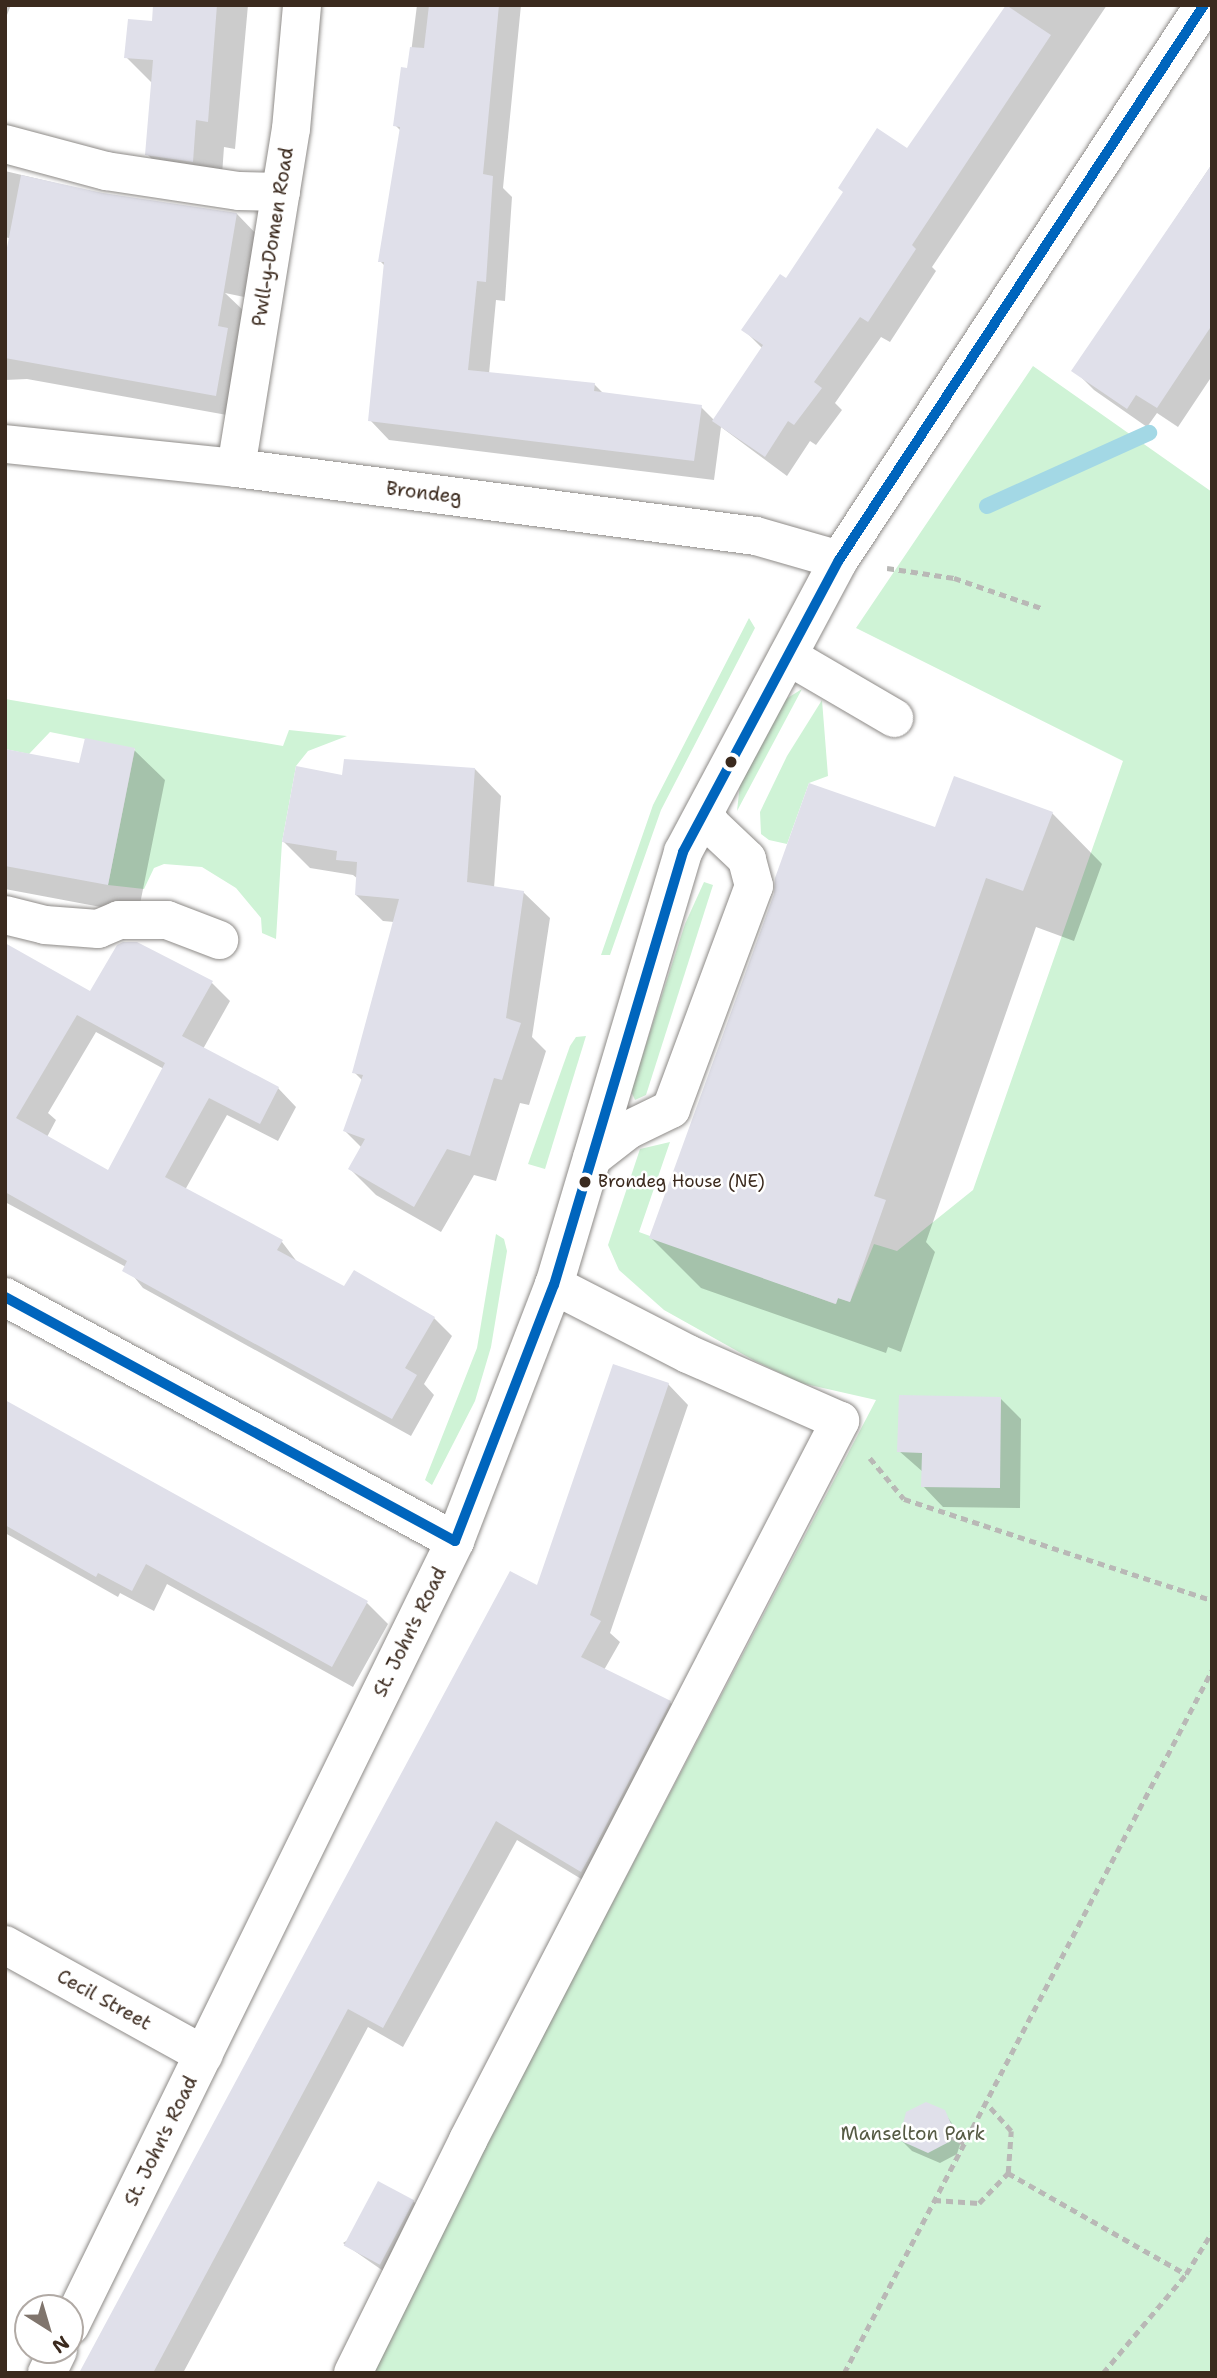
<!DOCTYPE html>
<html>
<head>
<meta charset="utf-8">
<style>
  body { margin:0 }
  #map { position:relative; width:1217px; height:2378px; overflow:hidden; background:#fff; font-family:"Shantell Sans",sans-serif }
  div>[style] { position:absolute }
  .green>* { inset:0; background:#cff3d6 }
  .shadow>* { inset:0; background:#0003 }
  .stream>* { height:16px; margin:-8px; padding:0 8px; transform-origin:8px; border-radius:8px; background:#a3d8e5 }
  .building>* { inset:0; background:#e0e0ea; transform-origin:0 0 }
  .path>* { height:4.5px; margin-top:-2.25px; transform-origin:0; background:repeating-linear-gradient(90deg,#b9b8b6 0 7px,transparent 0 12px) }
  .roads { filter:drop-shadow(0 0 2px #8e8b88) drop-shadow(0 0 2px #8e8b88) }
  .minor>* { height:38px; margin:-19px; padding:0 19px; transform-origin:19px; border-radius:19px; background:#fff }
  .bus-1>* { height:10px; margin:-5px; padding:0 5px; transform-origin:5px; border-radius:5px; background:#0065bd }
  .dots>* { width:19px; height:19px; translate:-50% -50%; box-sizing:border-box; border:4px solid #fff; border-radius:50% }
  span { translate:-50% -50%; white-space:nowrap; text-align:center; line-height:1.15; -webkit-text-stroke:5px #fff; paint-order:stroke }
  .bus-label { font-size:17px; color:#3b2a1e }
  .left { translate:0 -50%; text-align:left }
  .street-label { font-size:19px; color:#3b2a1e }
  .park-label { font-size:19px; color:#565a44 }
  .frame { position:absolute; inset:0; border:7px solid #3b2a1e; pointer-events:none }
  .north { position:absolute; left:14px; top:2294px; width:70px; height:70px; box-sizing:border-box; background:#fff; border:2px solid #b1aaa5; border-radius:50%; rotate:143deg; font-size:19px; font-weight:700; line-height:28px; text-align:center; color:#3b2a1e }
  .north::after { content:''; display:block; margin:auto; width:24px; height:32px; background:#80756d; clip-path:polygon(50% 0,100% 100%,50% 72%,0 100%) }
</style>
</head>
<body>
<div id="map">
  <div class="green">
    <div style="clip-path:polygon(1033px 366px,1212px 492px,1212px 2373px,366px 2373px,876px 1400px,801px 1383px,755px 1361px,664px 1310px,619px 1270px,608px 1245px,640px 1149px,670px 1142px,639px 1232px,835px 1304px,838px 1298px,850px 1302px,874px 1244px,897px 1251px,973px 1190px,1123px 761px,856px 628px)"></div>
    <div style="clip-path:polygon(749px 618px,755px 628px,661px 810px,610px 955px,601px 955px,653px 805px)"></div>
    <div style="clip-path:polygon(802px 689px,737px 811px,740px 784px,786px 699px)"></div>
    <div style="clip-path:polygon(5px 699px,283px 746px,289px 730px,347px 736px,308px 751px,296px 766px,282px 842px,276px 939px,262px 933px,261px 918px,236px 888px,202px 867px,164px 864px,154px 868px,144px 889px,108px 885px,135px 749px,50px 732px,29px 754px,5px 749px)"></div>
    <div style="clip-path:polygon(822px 700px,828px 776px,809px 783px,787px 844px,769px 840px,761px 834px,760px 812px,787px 756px)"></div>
    <div style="clip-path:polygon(704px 882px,713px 885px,646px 1095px,635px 1100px,631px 1091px,685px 924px)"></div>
    <div style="clip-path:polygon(586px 1036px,545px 1169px,528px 1164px,570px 1046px,576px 1037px)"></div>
    <div style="clip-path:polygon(496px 1234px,504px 1239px,507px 1251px,491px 1347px,475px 1401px,432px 1485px,425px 1480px,477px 1348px)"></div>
  </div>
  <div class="shadow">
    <div style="clip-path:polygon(5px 5px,11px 5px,5px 20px)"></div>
    <div style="clip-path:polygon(155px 5px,248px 5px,235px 149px,224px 147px,221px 189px,174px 182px,147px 154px,153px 84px,126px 57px,154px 23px)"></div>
    <div style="clip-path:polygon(417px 5px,521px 5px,503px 188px,512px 197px,505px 301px,496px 300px,489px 374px,594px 384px,604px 394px,701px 407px,714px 420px,762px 348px,743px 329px,907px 150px,1007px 5px,1107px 5px,932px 267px,936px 271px,890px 342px,881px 337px,835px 403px,842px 410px,816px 445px,810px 441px,787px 476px,721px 427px,714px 480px,389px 440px,370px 420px,385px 266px,380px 261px,401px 131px,395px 125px,409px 69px)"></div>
    <div style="clip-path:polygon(1212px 164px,1212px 376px,1178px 427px,1157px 413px,1147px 427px,1094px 390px,1074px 370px)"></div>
    <div style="clip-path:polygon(5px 171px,102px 194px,237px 214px,259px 237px,249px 298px,225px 293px,246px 313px,238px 417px,27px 379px,5px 380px,5px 290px,24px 242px,5px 237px)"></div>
    <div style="clip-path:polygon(134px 750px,165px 780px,138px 914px,5px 889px,5px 751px,81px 765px)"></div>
    <div style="clip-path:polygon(475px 769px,501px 796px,494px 888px,523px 892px,550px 918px,532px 1037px,546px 1051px,529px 1105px,520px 1103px,496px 1181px,474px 1175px,441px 1232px,376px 1195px,350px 1169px,362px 1148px,345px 1131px,363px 1081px,354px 1072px,394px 922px,383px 921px,356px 895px,358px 879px,353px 875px,310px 868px,284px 842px,344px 777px)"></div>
    <div style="clip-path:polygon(1052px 813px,1102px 864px,1074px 941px,1036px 927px,926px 1242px,935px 1252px,901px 1352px,888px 1347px,886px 1353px,701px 1288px,651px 1238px,937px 829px)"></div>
    <div style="clip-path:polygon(evenodd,5px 945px,91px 993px,212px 983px,230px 1001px,203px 1049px,278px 1088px,296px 1107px,278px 1141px,227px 1115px,185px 1190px,282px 1242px,298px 1263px,345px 1288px,434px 1318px,452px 1336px,424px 1384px,434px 1395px,411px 1436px,143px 1288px,126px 1267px,5px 1202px,5px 945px,96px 1032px,164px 1069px,109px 1172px,47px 1137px,56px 1120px,48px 1113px,96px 1032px)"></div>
    <div style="clip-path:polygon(668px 1384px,688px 1405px,610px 1633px,620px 1642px,604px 1670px,670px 1702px,690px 1722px,601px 1891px,517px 1840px,403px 2047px,368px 2027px,183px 2373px,81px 2373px,538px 1588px)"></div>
    <div style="clip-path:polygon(1001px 1399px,1021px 1419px,1020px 1508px,943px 1507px,923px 1486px,923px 1472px,899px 1451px)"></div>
    <div style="clip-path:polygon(5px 1402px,367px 1603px,388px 1624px,353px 1687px,167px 1584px,154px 1611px,120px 1593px,118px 1597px,5px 1533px)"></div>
    <div style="clip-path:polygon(944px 2112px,962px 2138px,957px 2154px,940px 2163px,912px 2151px,901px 2140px)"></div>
    <div style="clip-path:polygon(413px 2201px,424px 2212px,389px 2275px,343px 2243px)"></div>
  </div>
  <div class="stream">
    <div style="left:987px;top:506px;width:178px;rotate:-24.3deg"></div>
  </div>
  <div class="building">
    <div style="clip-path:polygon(153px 5px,217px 5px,208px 122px,196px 120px,193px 162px,145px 155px,153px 60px,124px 58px,128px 19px,152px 21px)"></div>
    <div style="clip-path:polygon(429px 5px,499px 5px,483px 174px,493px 176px,486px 282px,477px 281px,468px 370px,595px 383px,594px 391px,702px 405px,694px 461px,368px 421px,384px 262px,378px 262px,400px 127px,393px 126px,401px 67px,407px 68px,410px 47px,424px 48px)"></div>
    <div style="clip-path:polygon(1006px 5px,1051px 35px,912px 245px,916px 249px,868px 322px,860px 317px,814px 382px,822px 388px,794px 425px,788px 421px,765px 457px,712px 421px,763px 345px,741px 330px,780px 274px,786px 278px,843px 192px,838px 188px,877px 128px,907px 148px)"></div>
    <div style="clip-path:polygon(1212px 164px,1212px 325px,1157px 408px,1136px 395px,1127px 409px,1071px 371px)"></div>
    <div style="clip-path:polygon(21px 175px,103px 193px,237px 213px,218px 326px,228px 328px,216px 396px,5px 358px,5px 258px)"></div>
    <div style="clip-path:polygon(85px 738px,135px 748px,108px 885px,5px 866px,5px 749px,79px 763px)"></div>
    <div style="clip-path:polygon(344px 759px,475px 768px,467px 882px,524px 891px,506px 1018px,521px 1023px,502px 1080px,494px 1078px,470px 1156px,447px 1149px,414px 1207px,348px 1169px,365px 1139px,343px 1131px,363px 1075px,352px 1073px,399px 899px,355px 895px,357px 862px,336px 860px,337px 851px,282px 842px,296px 766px,342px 775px)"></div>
    <div style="clip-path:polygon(954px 776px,1053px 812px,1023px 891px,986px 878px,874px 1196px,886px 1200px,850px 1302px,838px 1298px,836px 1304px,649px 1238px,774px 894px,775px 878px,809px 783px,935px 827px)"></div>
    <div style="clip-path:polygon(evenodd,123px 942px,137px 942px,213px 981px,182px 1036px,279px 1087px,260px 1124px,209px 1098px,165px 1177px,283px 1240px,277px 1250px,344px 1286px,354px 1270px,435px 1317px,405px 1368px,417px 1375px,392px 1419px,122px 1271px,127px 1261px,5px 1192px,5px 943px,90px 991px,117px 945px,123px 942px,77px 1015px,165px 1063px,108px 1170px,16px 1118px,77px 1015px)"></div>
    <div style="clip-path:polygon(613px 1364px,669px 1383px,590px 1615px,601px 1621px,581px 1657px,671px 1701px,590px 1856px,581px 1872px,496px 1821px,383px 2028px,348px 2009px,153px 2373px,79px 2373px,510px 1571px,537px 1585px)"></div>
    <div style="clip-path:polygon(899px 1395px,1001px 1397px,1000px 1488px,921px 1487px,922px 1453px,897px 1452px)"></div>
    <div style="clip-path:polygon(5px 1400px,368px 1601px,332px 1667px,146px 1564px,132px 1591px,98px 1573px,96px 1577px,5px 1525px)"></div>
    <div style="clip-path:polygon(926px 2102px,945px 2110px,952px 2126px,947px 2143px,928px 2153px,899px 2140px,906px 2112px)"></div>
    <div style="left:378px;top:2181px;width:41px;height:73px;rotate:28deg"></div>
  </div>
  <div class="path">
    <div style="left:887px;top:568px;width:68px;rotate:8.5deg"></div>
    <div style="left:954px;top:578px;width:92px;rotate:19deg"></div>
    <div style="left:870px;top:1458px;width:53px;rotate:50.3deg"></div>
    <div style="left:904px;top:1499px;width:324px;rotate:18.2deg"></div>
    <div style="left:949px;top:2135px;width:17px;rotate:28deg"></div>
    <div style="left:1008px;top:2173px;width:205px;rotate:29.6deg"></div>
    <div style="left:934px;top:2200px;width:45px;rotate:3.8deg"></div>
    <div style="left:979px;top:2203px;width:42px;rotate:-46deg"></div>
    <div style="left:1008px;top:2173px;width:42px;rotate:-85.9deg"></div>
    <div style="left:1011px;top:2131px;width:39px;rotate:-132deg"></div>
    <div style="left:844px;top:2373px;width:793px;rotate:-62.37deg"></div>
    <div style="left:1103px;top:2373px;width:129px;rotate:-50deg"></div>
    <div style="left:1186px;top:2274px;width:49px;rotate:-58.2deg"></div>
  </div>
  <div class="roads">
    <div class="minor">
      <div style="left:5px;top:144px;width:105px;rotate:15deg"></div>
      <div style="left:106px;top:171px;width:134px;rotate:8.6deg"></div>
      <div style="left:239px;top:191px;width:42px;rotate:1.4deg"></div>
      <div style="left:5px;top:444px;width:232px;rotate:5.9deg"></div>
      <div style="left:236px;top:468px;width:524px;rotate:7.45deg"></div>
      <div style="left:756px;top:536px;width:86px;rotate:16.1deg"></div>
      <div style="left:236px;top:468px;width:343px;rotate:-80.8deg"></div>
      <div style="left:291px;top:129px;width:124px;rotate:-84.9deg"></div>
      <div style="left:788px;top:656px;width:123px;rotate:30.3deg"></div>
      <div style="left:5px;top:915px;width:41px;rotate:14deg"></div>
      <div style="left:45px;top:925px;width:53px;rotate:4.3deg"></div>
      <div style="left:98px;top:929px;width:23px;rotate:-23deg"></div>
      <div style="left:119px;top:920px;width:48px"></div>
      <div style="left:167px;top:920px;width:56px;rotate:21deg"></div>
      <div style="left:592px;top:1158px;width:46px;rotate:-37.9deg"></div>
      <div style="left:628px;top:1130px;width:48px;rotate:-26deg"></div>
      <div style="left:671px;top:1109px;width:238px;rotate:-69.6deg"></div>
      <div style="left:754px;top:886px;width:28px;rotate:-105deg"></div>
      <div style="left:747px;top:859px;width:50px;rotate:-136.6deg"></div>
      <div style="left:711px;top:825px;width:14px;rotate:-115deg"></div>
      <div style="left:5px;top:1297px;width:512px;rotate:28.47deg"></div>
      <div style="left:5px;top:1945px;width:227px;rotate:28.9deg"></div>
      <div style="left:70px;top:2326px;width:874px;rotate:-63.87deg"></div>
      <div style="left:455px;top:1541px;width:274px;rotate:-68.9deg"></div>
      <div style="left:554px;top:1285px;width:452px;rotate:-73.4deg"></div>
      <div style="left:683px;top:852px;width:331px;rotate:-61.9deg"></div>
      <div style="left:839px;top:560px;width:664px;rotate:-56.67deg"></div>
      <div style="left:47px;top:2373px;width:25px;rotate:-64deg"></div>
      <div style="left:353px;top:2373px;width:260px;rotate:-63.7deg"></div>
      <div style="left:468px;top:2140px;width:810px;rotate:-62.64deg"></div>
      <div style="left:840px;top:1421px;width:166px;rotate:-156.2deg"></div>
      <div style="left:688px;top:1354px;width:151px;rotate:-152.8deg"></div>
    </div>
  </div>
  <div class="bus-1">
    <div style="left:5px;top:1297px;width:512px;rotate:28.47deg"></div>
    <div style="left:455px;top:1541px;width:274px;rotate:-68.9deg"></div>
    <div style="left:554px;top:1285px;width:452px;rotate:-73.4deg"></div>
    <div style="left:683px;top:852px;width:331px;rotate:-61.9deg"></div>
    <div style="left:839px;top:560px;width:664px;rotate:-56.67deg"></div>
  </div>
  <div class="dots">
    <div style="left:731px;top:762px;background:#3b2a1e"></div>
    <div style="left:585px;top:1182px;background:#3b2a1e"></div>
  </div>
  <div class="bus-label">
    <span class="left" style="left:598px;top:1182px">Brondeg House (NE)</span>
  </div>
  <div class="street-label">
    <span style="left:273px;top:237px;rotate:-81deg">Pwll-y-Domen Road</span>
    <span style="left:424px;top:493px;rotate:7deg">Brondeg</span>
    <span style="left:410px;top:1632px;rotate:-64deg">St. John's Road</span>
    <span style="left:104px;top:2000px;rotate:29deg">Cecil Street</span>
    <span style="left:161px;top:2141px;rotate:-64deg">St. John's Road</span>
  </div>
  <div class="park-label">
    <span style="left:913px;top:2134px">Manselton Park</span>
  </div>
  <div class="frame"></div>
  <div class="north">N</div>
</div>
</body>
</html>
